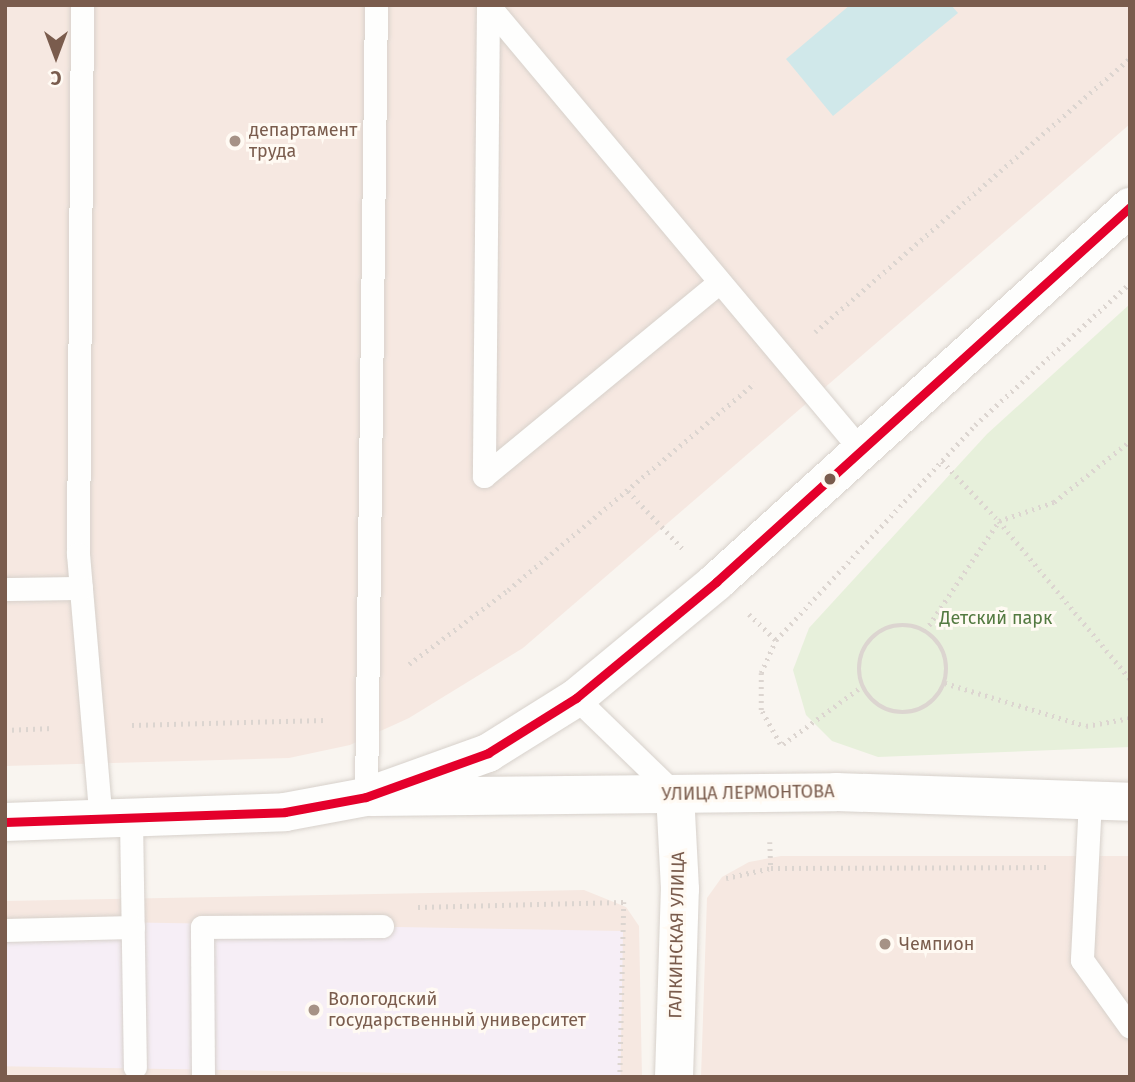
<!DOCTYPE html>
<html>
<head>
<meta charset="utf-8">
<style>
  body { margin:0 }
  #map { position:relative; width:1135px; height:1082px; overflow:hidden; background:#f9f5f0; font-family:"Fira Sans",sans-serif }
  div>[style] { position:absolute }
  .commercial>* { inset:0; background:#f6e8e1 }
  .education>* { inset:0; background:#f6eef6; transform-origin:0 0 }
  .green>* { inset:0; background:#e7f0db }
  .water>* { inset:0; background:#d0e8ea }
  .path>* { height:4.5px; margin-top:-2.25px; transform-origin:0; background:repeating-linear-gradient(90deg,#dcd5d0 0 2px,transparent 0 7px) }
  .path>.ring { margin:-2.25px; padding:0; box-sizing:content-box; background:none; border:4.5px solid #dcd5d0; border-radius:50% }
  .roads { filter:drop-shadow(0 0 2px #d7d1cb) drop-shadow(0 0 2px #d7d1cb) }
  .lane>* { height:23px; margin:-11.5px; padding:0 11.5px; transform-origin:11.5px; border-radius:11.5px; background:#fefefd }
  .street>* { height:38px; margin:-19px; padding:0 19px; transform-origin:19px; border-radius:19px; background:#fefefd }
  .secondary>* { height:38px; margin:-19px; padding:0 19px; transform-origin:19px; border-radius:19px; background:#fefefd }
  .bus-1>* { height:9px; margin:-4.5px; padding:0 4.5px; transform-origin:4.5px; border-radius:4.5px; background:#e4002b }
  .dots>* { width:19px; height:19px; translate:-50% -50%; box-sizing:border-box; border:4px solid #fffaf3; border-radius:50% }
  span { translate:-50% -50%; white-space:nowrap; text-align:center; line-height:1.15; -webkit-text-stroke:6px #fffaf3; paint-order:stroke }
  .poi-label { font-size:18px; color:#7a5c4d }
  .left { translate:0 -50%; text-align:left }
  .park-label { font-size:18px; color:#537a41 }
  .street-label { font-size:18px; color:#7a5c4d }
  .frame { position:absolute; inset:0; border:7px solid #7a5c4d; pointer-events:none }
  .north { position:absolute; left:21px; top:21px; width:70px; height:70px; -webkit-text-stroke:5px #fffaf3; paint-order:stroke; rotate:180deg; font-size:19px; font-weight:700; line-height:28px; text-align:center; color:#7a5c4d }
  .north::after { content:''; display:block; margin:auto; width:24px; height:32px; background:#7a5c4d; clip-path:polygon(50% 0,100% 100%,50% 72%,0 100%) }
</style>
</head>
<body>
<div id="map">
  <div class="commercial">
    <div style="clip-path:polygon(5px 5px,1130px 5px,1130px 124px,523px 648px,409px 718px,350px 745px,289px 758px,5px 766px)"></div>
    <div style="clip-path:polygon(781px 856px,1130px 856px,1130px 1077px,701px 1077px,707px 898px,722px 877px,749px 862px)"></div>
    <div style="clip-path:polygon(584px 890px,626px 907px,639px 926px,642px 1077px,5px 1077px,5px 901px)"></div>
  </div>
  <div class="education">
    <div style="left:623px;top:931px;width:146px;height:618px;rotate:91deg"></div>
  </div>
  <div class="green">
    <div style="clip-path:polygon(1130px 304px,1130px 747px,878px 757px,832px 741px,806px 715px,793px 670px,809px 628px,987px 434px)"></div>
  </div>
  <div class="water">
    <div style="clip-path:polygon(850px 5px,951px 5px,958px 13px,833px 116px,786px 59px)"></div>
  </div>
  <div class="path">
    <div style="left:815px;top:332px;width:417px;rotate:-41deg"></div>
    <div style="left:942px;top:461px;width:83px;rotate:46.5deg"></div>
    <div style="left:999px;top:521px;width:205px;rotate:50.3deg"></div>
    <div style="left:628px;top:491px;width:80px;rotate:46.5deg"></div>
    <div style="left:749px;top:614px;width:37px;rotate:44deg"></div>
    <div class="ring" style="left:859px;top:625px;width:83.5px;height:83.5px"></div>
    <div style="left:925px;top:631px;width:133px;rotate:-56.1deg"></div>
    <div style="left:999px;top:521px;width:58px;rotate:-19.1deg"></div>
    <div style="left:1054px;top:502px;width:97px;rotate:-38.8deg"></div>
    <div style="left:409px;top:664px;width:124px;rotate:-36.8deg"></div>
    <div style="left:508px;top:590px;width:322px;rotate:-40deg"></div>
    <div style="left:945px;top:683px;width:147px;rotate:17deg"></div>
    <div style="left:1086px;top:726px;width:45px;rotate:-10.3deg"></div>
    <div style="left:132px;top:725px;width:194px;rotate:-1.5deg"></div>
    <div style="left:5px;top:730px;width:48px;rotate:-2.4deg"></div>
    <div style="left:780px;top:744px;width:39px;rotate:-119deg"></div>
    <div style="left:761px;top:710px;width:37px;rotate:-90deg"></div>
    <div style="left:761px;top:673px;width:36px;rotate:-66deg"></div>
    <div style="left:776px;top:640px;width:293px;rotate:-47.2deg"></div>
    <div style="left:975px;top:425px;width:210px;rotate:-42.5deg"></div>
    <div style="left:783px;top:744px;width:97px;rotate:-36.2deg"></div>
    <div style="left:770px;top:842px;width:26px;rotate:88deg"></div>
    <div style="left:726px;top:878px;width:46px;rotate:-12.5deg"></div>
    <div style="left:771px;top:868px;width:277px;rotate:-0.2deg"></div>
    <div style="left:418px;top:907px;width:206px;rotate:-1.4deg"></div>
    <div style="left:624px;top:902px;width:175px;rotate:91.3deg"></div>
  </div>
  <div class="roads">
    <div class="lane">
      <div style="left:82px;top:5px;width:549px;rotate:90.42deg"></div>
      <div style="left:78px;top:554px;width:267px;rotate:85.1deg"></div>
      <div style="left:488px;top:5px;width:471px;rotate:90.5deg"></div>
      <div style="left:484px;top:476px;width:303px;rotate:-39.5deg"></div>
      <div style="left:488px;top:5px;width:581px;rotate:50.03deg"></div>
      <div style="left:5px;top:589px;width:76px;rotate:-0.8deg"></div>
      <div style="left:576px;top:698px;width:138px;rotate:44.1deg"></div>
      <div style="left:366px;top:797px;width:792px;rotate:-89.28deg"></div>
      <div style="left:1090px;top:800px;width:160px;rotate:92.9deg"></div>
      <div style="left:1082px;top:960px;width:82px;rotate:54.4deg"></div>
      <div style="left:131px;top:819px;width:248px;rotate:89.1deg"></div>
      <div style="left:5px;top:930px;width:128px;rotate:-1.3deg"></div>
      <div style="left:203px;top:1077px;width:150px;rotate:-90.4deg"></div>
      <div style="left:202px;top:927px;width:180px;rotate:-0.3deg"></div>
    </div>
    <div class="street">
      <div style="left:372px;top:797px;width:464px;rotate:-0.6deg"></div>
      <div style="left:836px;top:792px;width:294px;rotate:1.9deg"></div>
      <div style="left:674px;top:1077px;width:188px;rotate:-88.2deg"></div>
      <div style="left:680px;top:889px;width:95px;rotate:-93deg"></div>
    </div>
    <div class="secondary">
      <div style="left:5px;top:822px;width:280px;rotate:-2deg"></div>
      <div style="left:285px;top:812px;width:82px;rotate:-10.5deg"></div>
      <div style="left:366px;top:797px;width:130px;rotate:-19.8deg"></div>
      <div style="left:488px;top:753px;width:104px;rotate:-32deg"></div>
      <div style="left:576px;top:698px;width:182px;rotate:-39.6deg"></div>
      <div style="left:716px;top:582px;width:559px;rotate:-42.17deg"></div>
    </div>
  </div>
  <div class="bus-1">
    <div style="left:5px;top:822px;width:280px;rotate:-2deg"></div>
    <div style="left:285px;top:812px;width:82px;rotate:-10.5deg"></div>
    <div style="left:366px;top:797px;width:130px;rotate:-19.8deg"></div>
    <div style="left:488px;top:753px;width:104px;rotate:-32deg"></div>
    <div style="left:576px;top:698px;width:182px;rotate:-39.6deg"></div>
    <div style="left:716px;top:582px;width:559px;rotate:-42.17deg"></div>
  </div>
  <div class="dots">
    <div style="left:235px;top:141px;background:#a69286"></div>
    <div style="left:830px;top:479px;background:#7a5c4d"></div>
    <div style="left:885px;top:944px;background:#a69286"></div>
    <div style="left:314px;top:1010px;background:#a69286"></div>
  </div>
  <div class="poi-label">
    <span class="left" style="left:249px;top:141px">департамент<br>труда</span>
    <span class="left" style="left:899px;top:944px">Чемпион</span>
    <span class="left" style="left:328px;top:1010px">Вологодский<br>государственный университет</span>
  </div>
  <div class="park-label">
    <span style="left:996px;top:618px">Детский парк</span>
  </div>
  <div class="street-label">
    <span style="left:748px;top:793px;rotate:-1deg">УЛИЦА ЛЕРМОНТОВА</span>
    <span style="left:677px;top:935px;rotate:-89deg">ГАЛКИНСКАЯ УЛИЦА</span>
  </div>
  <div class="frame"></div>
  <div class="north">С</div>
</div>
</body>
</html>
